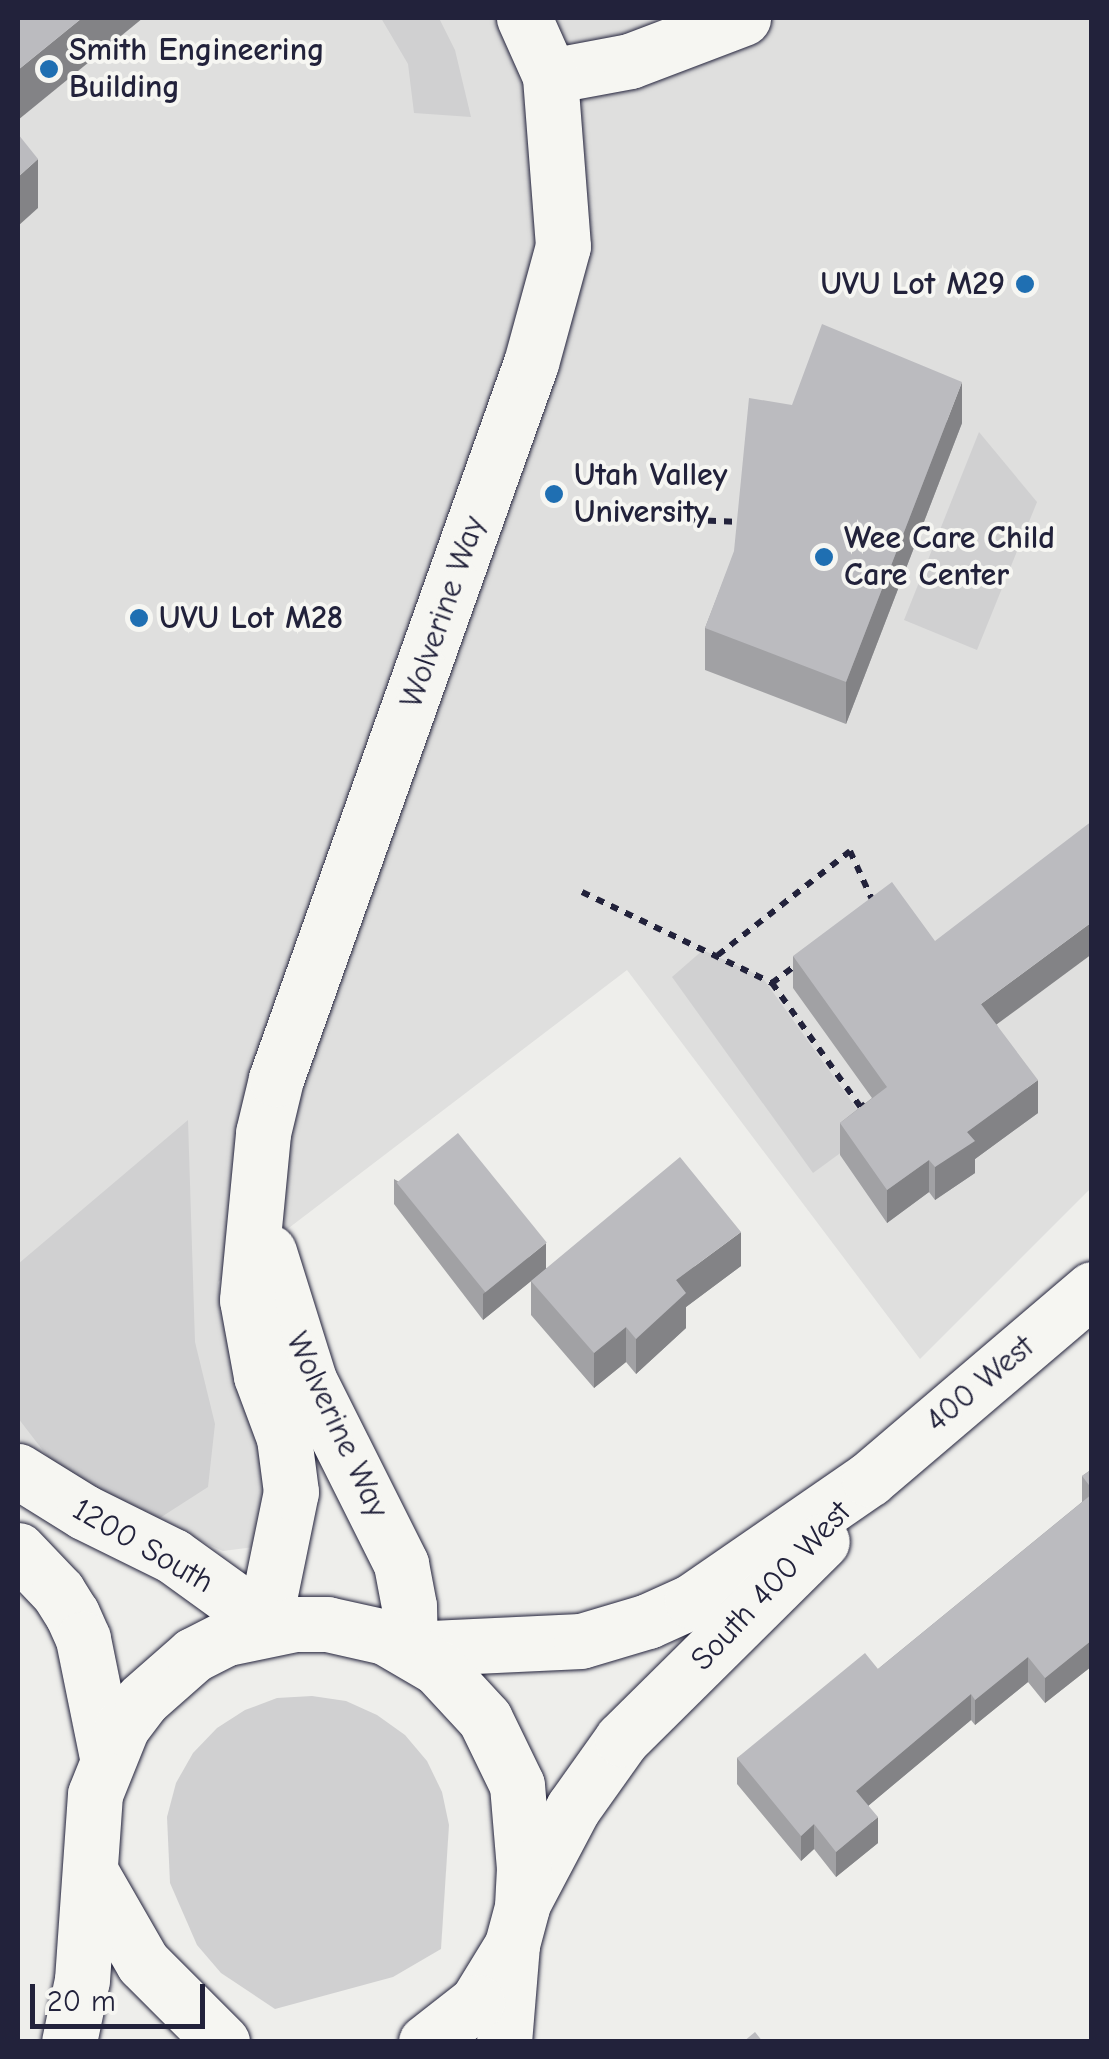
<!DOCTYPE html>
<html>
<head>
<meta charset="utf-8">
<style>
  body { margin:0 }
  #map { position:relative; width:1109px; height:2059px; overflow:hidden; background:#eeeeeb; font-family:"Comic Neue",sans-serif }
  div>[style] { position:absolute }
  .built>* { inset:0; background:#dfdfde }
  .green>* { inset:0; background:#d0d0d1 }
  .path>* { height:6px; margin-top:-3px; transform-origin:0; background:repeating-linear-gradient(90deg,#22223b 0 8px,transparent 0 16px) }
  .roads { filter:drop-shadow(0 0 2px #22223b) drop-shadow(0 0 2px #22223b) }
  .minor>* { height:55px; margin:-27.5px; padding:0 27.5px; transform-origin:27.5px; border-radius:27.5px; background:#f6f6f2 }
  .major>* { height:55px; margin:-27.5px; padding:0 27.5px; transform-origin:27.5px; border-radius:27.5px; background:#f6f6f2 }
  .wall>* { inset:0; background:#a1a1a4 }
  .shaded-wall>* { inset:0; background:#838386 }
  .building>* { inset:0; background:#bbbbbf; transform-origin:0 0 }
  .dots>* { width:28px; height:28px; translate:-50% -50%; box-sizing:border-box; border:5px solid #f6f6f2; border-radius:50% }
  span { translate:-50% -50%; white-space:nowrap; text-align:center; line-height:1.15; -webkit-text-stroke:8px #f6f6f2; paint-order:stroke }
  .poi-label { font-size:32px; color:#22223b; font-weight:700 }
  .left { translate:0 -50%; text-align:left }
  .right { translate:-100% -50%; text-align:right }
  .street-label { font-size:32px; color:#22223b }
  .frame { position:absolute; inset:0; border:20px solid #22223b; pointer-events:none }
  .scale { position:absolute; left:30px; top:1984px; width:175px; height:45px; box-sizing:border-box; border:5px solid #22223b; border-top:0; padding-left:12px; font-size:30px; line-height:35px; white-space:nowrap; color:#22223b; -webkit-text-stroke:8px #f6f6f2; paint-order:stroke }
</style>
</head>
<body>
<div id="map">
  <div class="built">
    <div style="clip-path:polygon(18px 18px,1091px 18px,1091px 1188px,920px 1359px,627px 970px,218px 1282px,226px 1333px,268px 1474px,254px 1547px,223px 1551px,69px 1482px,18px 1447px)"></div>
  </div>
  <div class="green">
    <div style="clip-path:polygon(381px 18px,439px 18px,455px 50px,471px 117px,414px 113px,408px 64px)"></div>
    <div style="clip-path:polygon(979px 432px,1037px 502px,977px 650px,904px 620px)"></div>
    <div style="clip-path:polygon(703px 950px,762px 977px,872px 1130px,813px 1173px,672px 977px)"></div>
    <div style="clip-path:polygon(188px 1120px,195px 1342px,215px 1424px,208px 1487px,152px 1523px,81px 1500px,18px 1418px,18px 1264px)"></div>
    <div style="clip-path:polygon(312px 1696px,346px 1701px,377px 1715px,405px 1735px,427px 1761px,442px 1792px,449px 1825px,441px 1949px,393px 1977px,275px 2009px,221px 1973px,197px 1945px,170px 1883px,167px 1817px,176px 1783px,193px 1753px,217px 1728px,245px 1710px,277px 1698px)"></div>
  </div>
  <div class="path">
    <div style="left:692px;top:520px;width:49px;rotate:2.3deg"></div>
    <div style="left:582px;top:892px;width:211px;rotate:25.6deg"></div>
    <div style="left:772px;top:983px;width:34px;rotate:-37deg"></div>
    <div style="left:718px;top:955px;width:168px;rotate:-38.2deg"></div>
    <div style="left:850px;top:851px;width:58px;rotate:65.6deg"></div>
    <div style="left:772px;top:983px;width:153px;rotate:54.5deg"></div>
    <div style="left:861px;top:1108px;width:6px;rotate:-45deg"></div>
  </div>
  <div class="roads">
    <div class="minor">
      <div style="left:550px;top:76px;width:81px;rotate:-10.6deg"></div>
      <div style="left:630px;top:61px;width:121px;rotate:-20.8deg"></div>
      <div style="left:269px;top:1252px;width:134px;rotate:72.6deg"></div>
      <div style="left:309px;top:1380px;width:206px;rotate:63.4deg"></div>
      <div style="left:401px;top:1564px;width:43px;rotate:79.2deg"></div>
      <div style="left:409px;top:1606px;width:43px;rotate:88.7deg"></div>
      <div style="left:18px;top:1471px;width:78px;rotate:31.8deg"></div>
      <div style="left:84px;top:1512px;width:99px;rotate:26.3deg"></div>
      <div style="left:173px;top:1556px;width:75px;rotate:35.8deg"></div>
      <div style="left:234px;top:1600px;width:40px;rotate:44deg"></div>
      <div style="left:18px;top:1550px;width:58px;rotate:46.4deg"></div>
      <div style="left:58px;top:1592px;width:26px;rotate:58deg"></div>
      <div style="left:72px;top:1614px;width:27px;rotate:66deg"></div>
      <div style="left:83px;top:1639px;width:120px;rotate:78.5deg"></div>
      <div style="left:263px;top:1628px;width:139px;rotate:-78.4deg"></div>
      <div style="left:291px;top:1492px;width:54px;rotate:-97.4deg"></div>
      <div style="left:284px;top:1438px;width:66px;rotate:-110.4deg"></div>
      <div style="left:261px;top:1376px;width:77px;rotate:-100.4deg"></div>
      <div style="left:247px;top:1300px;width:168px;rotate:-84.5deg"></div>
      <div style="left:263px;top:1133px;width:56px;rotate:-76.5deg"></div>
      <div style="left:276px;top:1079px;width:760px;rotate:-70.4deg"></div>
      <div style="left:531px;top:363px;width:121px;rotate:-74.7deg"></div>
      <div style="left:563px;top:246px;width:170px;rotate:-94.4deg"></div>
      <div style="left:550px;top:76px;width:64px;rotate:-114.1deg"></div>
      <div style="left:504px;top:2042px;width:97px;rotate:-85.3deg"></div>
    </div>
    <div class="major">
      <div style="left:410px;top:1649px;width:171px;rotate:-2.7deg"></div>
      <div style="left:581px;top:1641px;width:70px;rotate:-16.6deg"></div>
      <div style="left:648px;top:1621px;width:48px;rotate:-24.4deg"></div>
      <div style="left:692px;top:1601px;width:215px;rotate:-34.6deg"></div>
      <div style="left:869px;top:1479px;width:293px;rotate:-40.4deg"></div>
      <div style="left:90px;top:1871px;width:106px;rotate:60.1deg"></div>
      <div style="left:143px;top:1963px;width:112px;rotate:45deg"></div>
      <div style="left:525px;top:1899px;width:103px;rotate:-62.2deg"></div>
      <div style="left:573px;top:1808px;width:85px;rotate:-54.6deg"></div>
      <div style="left:622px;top:1739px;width:281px;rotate:-44.7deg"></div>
      <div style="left:69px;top:2042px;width:63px;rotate:-78.2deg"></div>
      <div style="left:82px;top:1980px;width:186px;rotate:-86deg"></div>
      <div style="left:95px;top:1794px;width:72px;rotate:-68.1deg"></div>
      <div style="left:122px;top:1727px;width:34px;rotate:-53deg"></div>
      <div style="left:142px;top:1700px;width:68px;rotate:-41.4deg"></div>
      <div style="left:193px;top:1655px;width:38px;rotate:-27deg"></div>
      <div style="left:227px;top:1638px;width:69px;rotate:-11.6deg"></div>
      <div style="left:295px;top:1624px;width:32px"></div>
      <div style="left:327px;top:1624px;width:59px;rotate:12.6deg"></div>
      <div style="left:385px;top:1637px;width:61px;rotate:30.3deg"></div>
      <div style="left:438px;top:1668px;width:69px;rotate:47.3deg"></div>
      <div style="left:485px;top:1719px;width:73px;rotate:64.1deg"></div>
      <div style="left:517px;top:1785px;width:83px;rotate:85.2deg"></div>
      <div style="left:524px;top:1868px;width:39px;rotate:93deg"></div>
      <div style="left:522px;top:1907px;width:39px;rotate:105deg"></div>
      <div style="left:512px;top:1945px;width:67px;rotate:121.6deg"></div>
      <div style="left:477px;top:2002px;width:65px;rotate:141.9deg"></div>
    </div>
  </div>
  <div class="wall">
    <div style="clip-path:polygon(792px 405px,962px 423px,846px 724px,705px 670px,705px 628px)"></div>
    <div style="clip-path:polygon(793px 956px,997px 1025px,1038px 1113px,975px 1159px,975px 1173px,935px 1200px,929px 1192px,887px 1223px,840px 1155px,840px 1123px,872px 1098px,793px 988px)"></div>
    <div style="clip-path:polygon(394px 1179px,546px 1268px,741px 1266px,686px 1307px,686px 1328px,636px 1374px,626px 1362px,594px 1388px,531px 1315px,531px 1281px,483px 1320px,394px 1204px)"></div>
    <div style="clip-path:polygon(1092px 1469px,1092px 1666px,1045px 1703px,1028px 1682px,975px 1725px,971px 1720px,868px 1806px,878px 1843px,836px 1877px,814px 1849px,801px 1861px,737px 1784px,737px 1758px,878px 1669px,1082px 1502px,1082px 1476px)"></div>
  </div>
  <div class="shaded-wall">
    <div style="clip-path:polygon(82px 18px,143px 18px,18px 120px,18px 70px)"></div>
    <div style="clip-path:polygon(38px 159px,38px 208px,18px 226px,18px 177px)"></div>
    <div style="clip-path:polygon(962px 382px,962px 423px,846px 724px,846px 682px)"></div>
    <div style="clip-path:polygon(1092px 922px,1092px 954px,981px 1036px,981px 1004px)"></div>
    <div style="clip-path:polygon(1038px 1080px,1038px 1113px,975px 1159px,975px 1173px,935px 1200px,935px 1167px,967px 1132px)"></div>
    <div style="clip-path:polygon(929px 1160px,929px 1192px,887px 1223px,887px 1190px)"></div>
    <div style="clip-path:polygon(741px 1232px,741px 1266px,686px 1307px,686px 1328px,636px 1374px,636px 1339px,676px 1280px)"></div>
    <div style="clip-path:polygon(546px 1243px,546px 1269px,483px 1320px,483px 1294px)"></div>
    <div style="clip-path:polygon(626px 1327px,626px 1362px,594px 1388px,594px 1353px)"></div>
    <div style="clip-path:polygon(1092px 1640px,1092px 1666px,1045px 1703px,1045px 1678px)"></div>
    <div style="clip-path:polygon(1028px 1657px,1028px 1682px,975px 1725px,975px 1700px)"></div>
    <div style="clip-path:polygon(971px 1694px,971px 1720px,856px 1816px,856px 1791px)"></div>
    <div style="clip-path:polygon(878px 1817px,878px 1843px,836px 1877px,836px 1852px)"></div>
    <div style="clip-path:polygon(814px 1824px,814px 1849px,801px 1861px,801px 1836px)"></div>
  </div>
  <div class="building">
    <div style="clip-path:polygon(18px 18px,82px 18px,18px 70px)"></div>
    <div style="clip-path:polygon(18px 134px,38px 159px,18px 177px)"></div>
    <div style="clip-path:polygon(822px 324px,962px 382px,846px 682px,705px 628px,734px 551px,749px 398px,792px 405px)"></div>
    <div style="clip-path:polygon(1092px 821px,1092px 922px,981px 1004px,1038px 1080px,967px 1132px,975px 1141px,935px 1167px,929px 1160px,887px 1190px,840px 1123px,887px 1087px,793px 956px,892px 882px,935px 941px)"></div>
    <div style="left:458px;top:1133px;width:141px;height:79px;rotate:51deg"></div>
    <div style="clip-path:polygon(680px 1157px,741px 1232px,676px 1280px,686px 1293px,636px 1339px,626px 1327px,594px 1353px,531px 1281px)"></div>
    <div style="clip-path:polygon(1092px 1469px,1092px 1489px,1082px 1476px)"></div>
    <div style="clip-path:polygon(1092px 1494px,1092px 1640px,1045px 1678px,1028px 1657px,975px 1700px,971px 1694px,856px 1791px,878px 1817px,836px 1852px,814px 1824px,801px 1836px,737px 1758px,865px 1653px,878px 1669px)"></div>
    <div style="clip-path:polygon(755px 2032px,763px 2042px,743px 2042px)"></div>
  </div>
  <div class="dots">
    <div style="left:49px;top:69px;background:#1f6fb2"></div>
    <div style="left:1025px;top:284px;background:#1f6fb2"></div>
    <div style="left:554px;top:494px;background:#1f6fb2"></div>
    <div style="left:824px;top:557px;background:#1f6fb2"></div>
    <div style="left:139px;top:618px;background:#1f6fb2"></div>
  </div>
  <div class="poi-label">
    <span class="left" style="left:69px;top:69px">Smith Engineering<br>Building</span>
    <span class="right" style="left:1005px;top:284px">UVU Lot M29</span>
    <span class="left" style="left:574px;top:494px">Utah Valley<br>University</span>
    <span class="left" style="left:844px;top:557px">Wee Care Child<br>Care Center</span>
    <span class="left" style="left:159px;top:618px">UVU Lot M28</span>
  </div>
  <div class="street-label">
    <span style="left:443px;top:612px;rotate:-71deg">Wolverine Way</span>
    <span style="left:980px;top:1384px;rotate:-40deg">400 West</span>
    <span style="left:337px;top:1425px;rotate:65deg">Wolverine Way</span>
    <span style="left:143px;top:1546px;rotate:30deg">1200 South</span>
    <span style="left:771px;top:1586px;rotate:-47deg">South 400 West</span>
  </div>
  <div class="frame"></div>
  <div class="scale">20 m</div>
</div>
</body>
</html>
